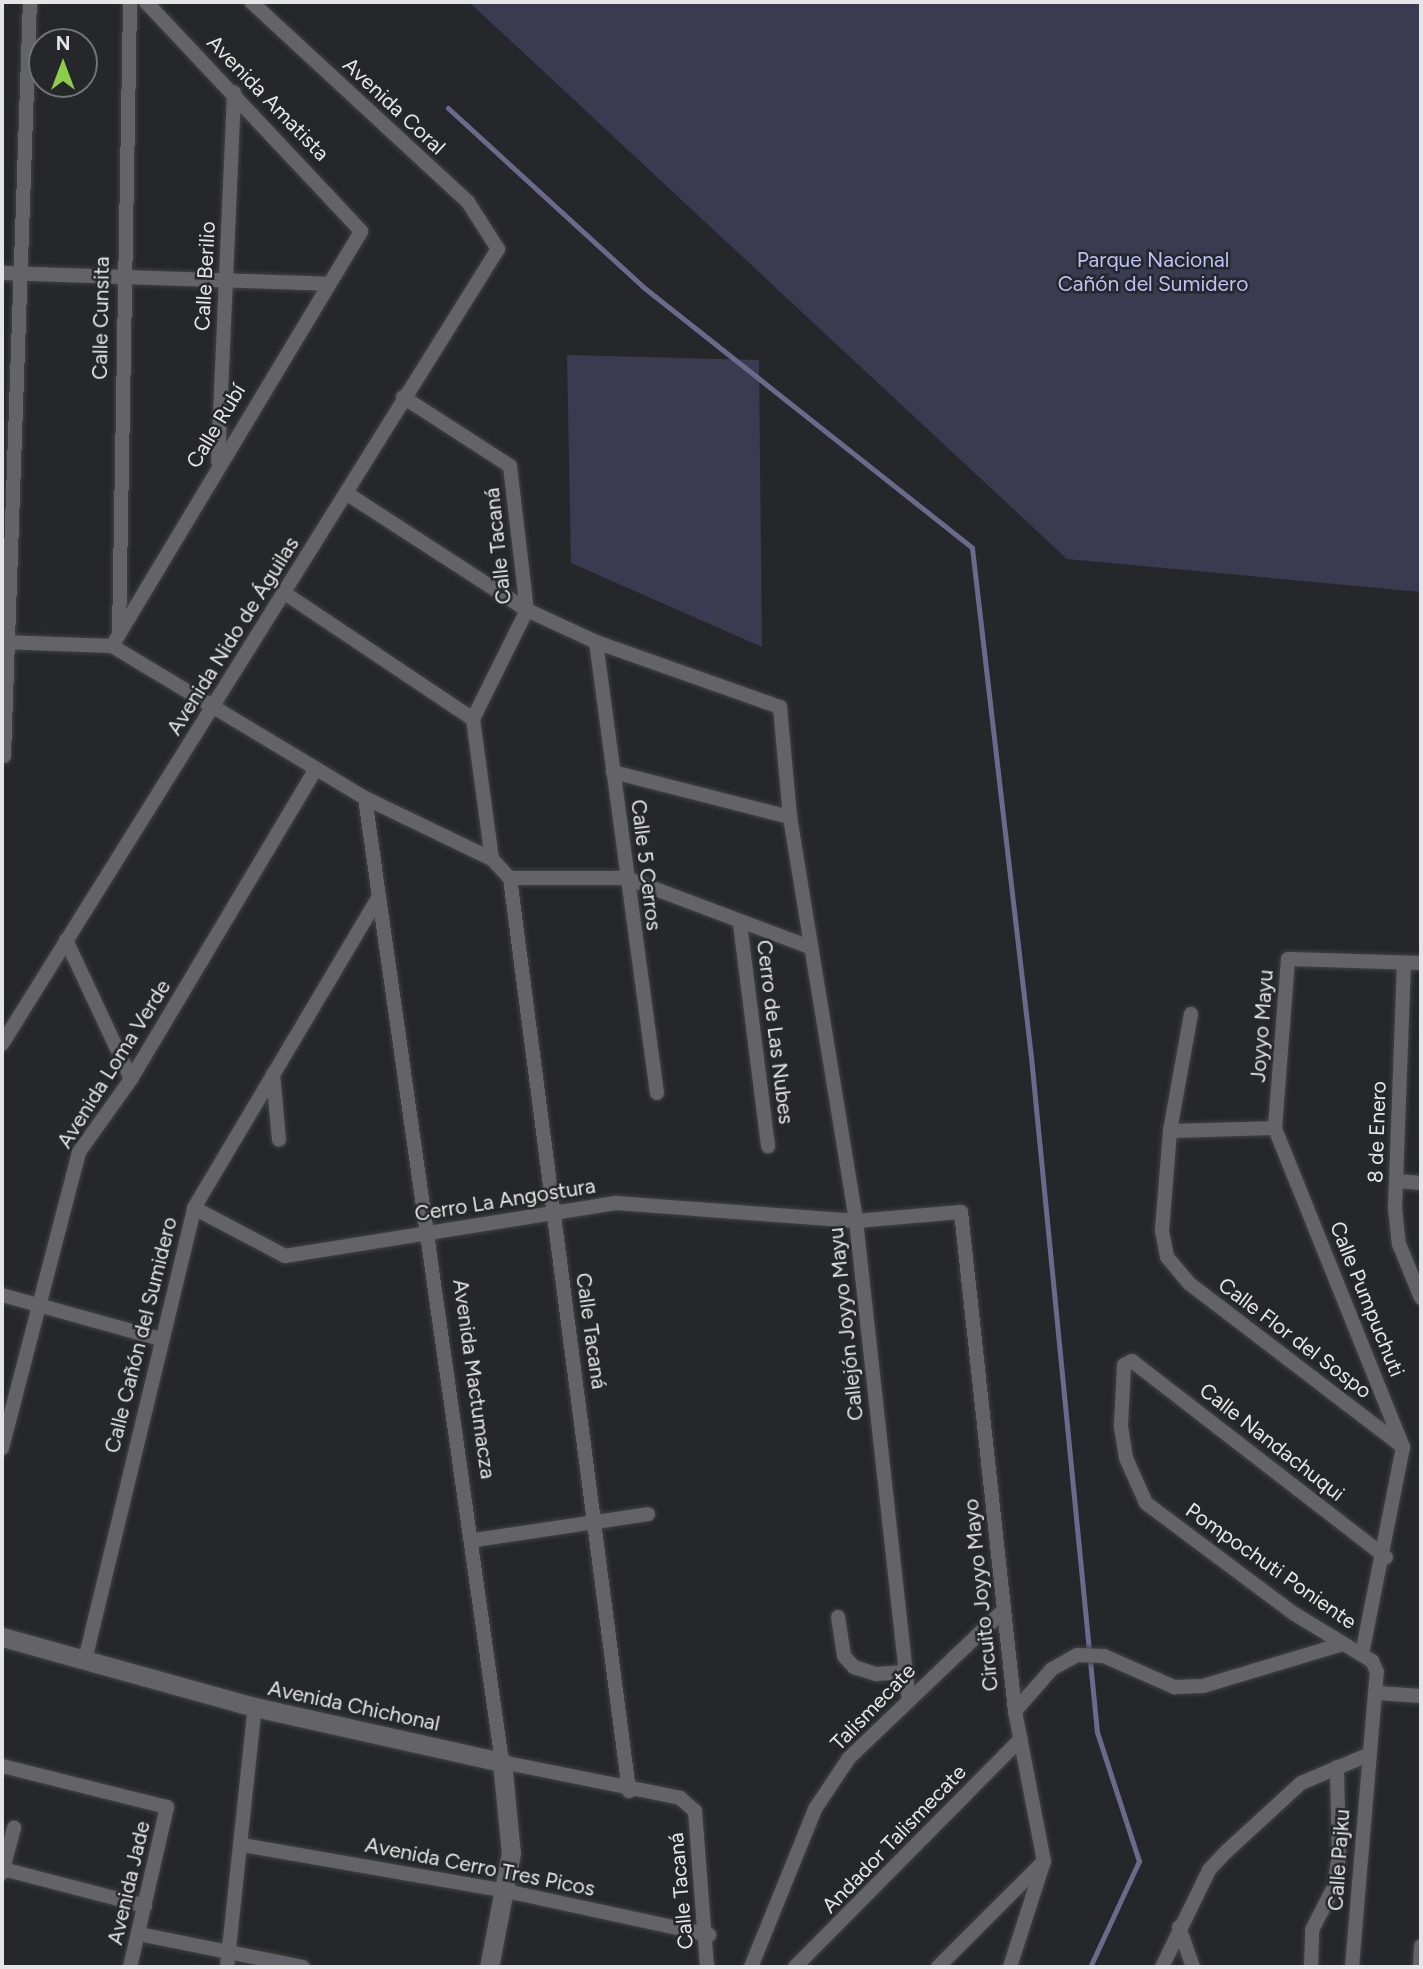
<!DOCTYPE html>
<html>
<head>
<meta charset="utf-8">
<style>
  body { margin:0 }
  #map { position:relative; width:1423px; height:1969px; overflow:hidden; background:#26272a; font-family:Figtree,sans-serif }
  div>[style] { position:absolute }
  .green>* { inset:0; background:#3a3b50 }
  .stream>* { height:5px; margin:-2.5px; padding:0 2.5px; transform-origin:2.5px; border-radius:2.5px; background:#6a6b8b }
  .roads { filter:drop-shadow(0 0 2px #424245) drop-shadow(0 0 2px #424245) }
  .street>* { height:14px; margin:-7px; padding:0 7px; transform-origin:7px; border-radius:7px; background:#646468 }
  .secondary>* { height:19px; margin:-9.5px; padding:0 9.5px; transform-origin:9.5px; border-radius:9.5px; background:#646468 }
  span { translate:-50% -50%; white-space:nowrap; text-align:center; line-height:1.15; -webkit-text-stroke:5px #26272a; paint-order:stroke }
  .street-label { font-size:21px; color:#e5e5e7 }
  .park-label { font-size:21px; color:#bdc0f8 }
  .frame { position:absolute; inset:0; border:4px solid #e5e5e7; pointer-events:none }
  .north { position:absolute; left:28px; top:28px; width:70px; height:70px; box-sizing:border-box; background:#26272a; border:2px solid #727376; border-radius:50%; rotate:0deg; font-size:19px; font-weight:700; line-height:28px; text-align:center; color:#e5e5e7 }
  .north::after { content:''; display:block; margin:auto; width:24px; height:32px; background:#8cce46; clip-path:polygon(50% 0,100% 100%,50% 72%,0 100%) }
</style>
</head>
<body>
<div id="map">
  <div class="green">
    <div style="clip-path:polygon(469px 2px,1421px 2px,1421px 592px,1067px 559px)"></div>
    <div style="clip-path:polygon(567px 355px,759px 360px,762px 647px,571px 563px)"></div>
  </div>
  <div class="stream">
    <div style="left:448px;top:108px;width:263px;rotate:42.5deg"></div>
    <div style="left:642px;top:286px;width:421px;rotate:38.4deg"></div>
    <div style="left:972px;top:548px;width:512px;rotate:83.39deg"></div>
    <div style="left:1031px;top:1057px;width:678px;rotate:84.42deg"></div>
    <div style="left:1097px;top:1732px;width:136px;rotate:72deg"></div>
    <div style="left:1139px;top:1861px;width:117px;rotate:114.8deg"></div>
  </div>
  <div class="roads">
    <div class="street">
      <div style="left:2px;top:273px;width:327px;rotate:1.9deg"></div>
      <div style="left:403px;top:397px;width:127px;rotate:32.8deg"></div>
      <div style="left:510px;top:466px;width:145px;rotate:83.3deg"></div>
      <div style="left:527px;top:610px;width:122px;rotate:116.4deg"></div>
      <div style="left:473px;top:719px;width:141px;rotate:82.3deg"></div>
      <div style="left:218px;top:461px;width:369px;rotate:-87.5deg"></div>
      <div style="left:346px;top:493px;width:216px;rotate:32.9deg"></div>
      <div style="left:527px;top:610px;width:76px;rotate:24.9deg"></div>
      <div style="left:596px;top:642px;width:195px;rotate:19.5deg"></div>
      <div style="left:780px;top:707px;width:110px;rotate:84.8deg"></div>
      <div style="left:790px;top:817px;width:409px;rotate:80.7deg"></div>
      <div style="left:856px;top:1221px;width:480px;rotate:83.7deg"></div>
      <div style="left:286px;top:594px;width:225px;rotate:33.8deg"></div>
      <div style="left:119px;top:634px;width:632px;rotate:-89deg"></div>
      <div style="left:2px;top:642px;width:110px;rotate:2.1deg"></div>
      <div style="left:112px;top:646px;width:295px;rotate:31deg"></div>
      <div style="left:365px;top:798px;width:141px;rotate:25.7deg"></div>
      <div style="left:492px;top:859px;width:26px;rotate:47deg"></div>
      <div style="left:510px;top:878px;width:116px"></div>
      <div style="left:626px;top:878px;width:197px;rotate:20.6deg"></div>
      <div style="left:596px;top:642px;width:455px;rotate:82.3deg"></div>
      <div style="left:112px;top:646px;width:484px;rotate:-59deg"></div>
      <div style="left:361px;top:231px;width:314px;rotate:-133.2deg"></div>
      <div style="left:4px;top:756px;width:754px;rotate:-88.03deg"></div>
      <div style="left:613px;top:772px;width:183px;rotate:14.3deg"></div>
      <div style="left:365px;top:798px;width:974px;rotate:81.91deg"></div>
      <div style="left:502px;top:1762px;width:182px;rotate:11.4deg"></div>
      <div style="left:680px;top:1798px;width:20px;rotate:41deg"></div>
      <div style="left:695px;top:1811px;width:156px;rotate:85.6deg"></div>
      <div style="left:510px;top:878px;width:921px;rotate:82.57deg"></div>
      <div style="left:740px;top:924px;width:224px;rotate:82.8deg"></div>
      <div style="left:66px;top:940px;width:153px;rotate:64.9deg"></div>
      <div style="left:1404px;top:963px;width:245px;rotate:92.1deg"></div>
      <div style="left:1395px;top:1208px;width:36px;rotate:84deg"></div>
      <div style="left:1399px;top:1244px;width:58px;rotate:67.8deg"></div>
      <div style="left:1191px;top:1014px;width:119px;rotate:100.2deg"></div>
      <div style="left:1170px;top:1131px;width:100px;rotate:94.6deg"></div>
      <div style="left:1162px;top:1231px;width:26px;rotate:79deg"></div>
      <div style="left:1167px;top:1257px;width:35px;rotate:50deg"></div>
      <div style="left:1190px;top:1284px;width:267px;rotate:37.4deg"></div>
      <div style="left:2px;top:1044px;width:937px;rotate:-58.04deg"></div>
      <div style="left:498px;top:249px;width:56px;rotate:-122.6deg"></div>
      <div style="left:468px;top:202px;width:295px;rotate:-137.3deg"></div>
      <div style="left:273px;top:1074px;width:66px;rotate:84.8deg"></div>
      <div style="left:1170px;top:1131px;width:105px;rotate:-1.6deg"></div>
      <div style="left:1397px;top:1181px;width:24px;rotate:5deg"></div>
      <div style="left:194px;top:1208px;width:103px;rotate:27.8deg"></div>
      <div style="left:285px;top:1256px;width:335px;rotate:-9.1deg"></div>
      <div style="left:616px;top:1203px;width:241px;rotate:4.3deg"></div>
      <div style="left:856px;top:1221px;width:105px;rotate:-4.9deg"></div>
      <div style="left:961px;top:1212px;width:502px;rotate:83.82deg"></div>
      <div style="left:1015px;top:1711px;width:153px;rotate:79.1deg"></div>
      <div style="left:1044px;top:1861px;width:111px;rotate:107.8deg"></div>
      <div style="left:2px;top:1295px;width:165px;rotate:15.5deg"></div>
      <div style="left:2px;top:1448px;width:306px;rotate:-75.4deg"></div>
      <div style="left:79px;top:1152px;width:90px;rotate:-54.5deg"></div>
      <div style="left:131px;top:1079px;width:361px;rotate:-59.2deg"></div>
      <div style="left:475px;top:1540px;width:175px;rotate:-8.5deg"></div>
      <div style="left:838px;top:1617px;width:39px;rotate:81deg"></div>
      <div style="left:844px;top:1656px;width:15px;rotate:48deg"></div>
      <div style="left:854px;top:1667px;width:23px;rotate:18deg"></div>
      <div style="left:876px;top:1674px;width:30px;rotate:-4deg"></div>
      <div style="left:1362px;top:1654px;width:211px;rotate:-78.8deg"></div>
      <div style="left:1403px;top:1447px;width:344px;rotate:-111.9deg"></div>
      <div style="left:1275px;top:1128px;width:169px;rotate:-85.6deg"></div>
      <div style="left:1288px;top:959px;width:133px;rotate:1.7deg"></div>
      <div style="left:85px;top:1660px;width:465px;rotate:-76.4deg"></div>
      <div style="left:194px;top:1208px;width:362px;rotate:-59.3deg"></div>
      <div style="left:1377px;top:1693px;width:44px;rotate:3.9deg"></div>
      <div style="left:1015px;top:1711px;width:56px;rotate:-48.6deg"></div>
      <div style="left:1052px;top:1669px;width:29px;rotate:-29deg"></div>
      <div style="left:1077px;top:1655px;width:27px;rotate:2deg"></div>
      <div style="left:1104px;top:1656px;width:77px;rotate:23.9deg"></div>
      <div style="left:1174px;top:1687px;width:29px;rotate:-2deg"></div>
      <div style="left:1203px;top:1686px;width:146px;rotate:-16.7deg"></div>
      <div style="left:2px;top:1766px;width:170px;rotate:14deg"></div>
      <div style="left:167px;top:1807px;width:164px;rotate:103deg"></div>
      <div style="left:243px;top:1845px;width:267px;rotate:9.9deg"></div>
      <div style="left:506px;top:1891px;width:208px;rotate:12.2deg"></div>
      <div style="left:3px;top:1869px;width:147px;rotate:14.6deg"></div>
      <div style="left:2px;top:1873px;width:47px;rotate:-75.1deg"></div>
      <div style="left:1179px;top:1927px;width:42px;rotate:70.7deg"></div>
      <div style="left:139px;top:1934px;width:167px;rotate:11.4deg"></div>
      <div style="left:227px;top:1967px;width:262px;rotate:-83.9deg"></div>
      <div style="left:751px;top:1967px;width:170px;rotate:-67.9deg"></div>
      <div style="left:815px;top:1809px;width:61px;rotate:-56.3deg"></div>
      <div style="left:849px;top:1758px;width:213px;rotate:-43.7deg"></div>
      <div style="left:795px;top:1967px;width:321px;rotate:-45.3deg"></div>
      <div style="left:938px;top:1967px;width:148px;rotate:-45deg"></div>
      <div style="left:1162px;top:1967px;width:108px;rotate:-64.1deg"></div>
      <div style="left:1209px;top:1870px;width:26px;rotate:-47deg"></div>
      <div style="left:1227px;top:1851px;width:100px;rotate:-42.6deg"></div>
      <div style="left:1301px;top:1783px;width:73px;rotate:-22.7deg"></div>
      <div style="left:1311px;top:1967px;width:37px;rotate:-88deg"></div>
      <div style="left:1312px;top:1930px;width:48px;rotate:-62.9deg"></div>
      <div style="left:1334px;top:1887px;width:30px;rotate:-81deg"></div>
      <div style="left:1339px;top:1857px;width:90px;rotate:-91.3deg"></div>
      <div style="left:1352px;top:1967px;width:296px;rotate:-85.2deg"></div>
      <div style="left:1377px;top:1672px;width:12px;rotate:-114deg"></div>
      <div style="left:1372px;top:1661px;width:92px;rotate:-148.7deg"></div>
      <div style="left:1293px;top:1613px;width:184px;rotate:-143.2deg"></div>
      <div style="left:1146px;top:1503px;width:49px;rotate:-114deg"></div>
      <div style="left:1126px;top:1458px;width:33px;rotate:-99deg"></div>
      <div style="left:1121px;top:1425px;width:60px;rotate:-87.1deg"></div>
      <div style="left:1124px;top:1365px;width:9px;rotate:-27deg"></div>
      <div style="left:1132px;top:1361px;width:321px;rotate:37.7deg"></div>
      <div style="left:1420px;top:1967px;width:21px;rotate:-87deg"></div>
    </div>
    <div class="secondary">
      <div style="left:2px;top:1637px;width:263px;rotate:15.5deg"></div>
      <div style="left:255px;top:1707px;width:253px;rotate:12.6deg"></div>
      <div style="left:502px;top:1762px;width:91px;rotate:84.4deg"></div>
      <div style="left:511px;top:1853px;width:116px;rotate:100.9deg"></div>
    </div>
  </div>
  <div class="street-label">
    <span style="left:268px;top:98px;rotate:46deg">Avenida Amatista</span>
    <span style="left:394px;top:106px;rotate:43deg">Avenida Coral</span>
    <span style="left:205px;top:276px;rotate:-87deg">Calle Berilio</span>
    <span style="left:101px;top:318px;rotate:-89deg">Calle Cunsita</span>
    <span style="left:216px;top:426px;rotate:-59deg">Calle Rubí</span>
    <span style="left:498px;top:546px;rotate:-96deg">Calle Tacaná</span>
    <span style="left:233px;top:636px;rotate:-58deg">Avenida Nido de Águilas</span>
    <span style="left:646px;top:865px;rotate:83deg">Calle 5 Cerros</span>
    <span style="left:1262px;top:1026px;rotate:-86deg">Joyyo Mayu</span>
    <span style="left:775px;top:1032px;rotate:83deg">Cerro de Las Nubes</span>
    <span style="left:114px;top:1064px;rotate:-58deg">Avenida Loma Verde</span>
    <span style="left:1377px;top:1132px;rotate:-88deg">8 de Enero</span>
    <span style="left:505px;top:1200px;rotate:-9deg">Cerro La Angostura</span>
    <span style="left:1367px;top:1299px;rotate:68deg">Calle Pumpuchuti</span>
    <span style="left:846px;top:1324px;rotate:-96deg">Callejón Joyyo Mayu</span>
    <span style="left:591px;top:1331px;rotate:82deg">Calle Tacaná</span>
    <span style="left:141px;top:1335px;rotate:-76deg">Calle Cañón del Sumidero</span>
    <span style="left:1295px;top:1338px;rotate:37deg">Calle Flor del Sospo</span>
    <span style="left:474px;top:1379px;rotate:82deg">Avenida Mactumacza</span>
    <span style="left:1272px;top:1442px;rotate:38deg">Calle Nandachuqui</span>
    <span style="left:1271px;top:1566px;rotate:35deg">Pompochuti Poniente</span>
    <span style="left:981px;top:1595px;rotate:-96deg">Circuito Joyyo Mayo</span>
    <span style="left:354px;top:1706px;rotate:12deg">Avenida Chichonal</span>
    <span style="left:873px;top:1707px;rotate:-46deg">Talismecate</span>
    <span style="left:894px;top:1839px;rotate:-46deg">Andador Talismecate</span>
    <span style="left:1339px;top:1860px;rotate:-86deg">Calle Pajku</span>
    <span style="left:480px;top:1867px;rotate:11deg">Avenida Cerro Tres Picos</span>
    <span style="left:129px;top:1883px;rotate:-77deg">Avenida Jade</span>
    <span style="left:681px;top:1891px;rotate:-95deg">Calle Tacaná</span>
  </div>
  <div class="park-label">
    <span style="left:1153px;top:272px">Parque Nacional<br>Cañón del Sumidero</span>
  </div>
  <div class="frame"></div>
  <div class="north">N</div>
</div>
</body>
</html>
